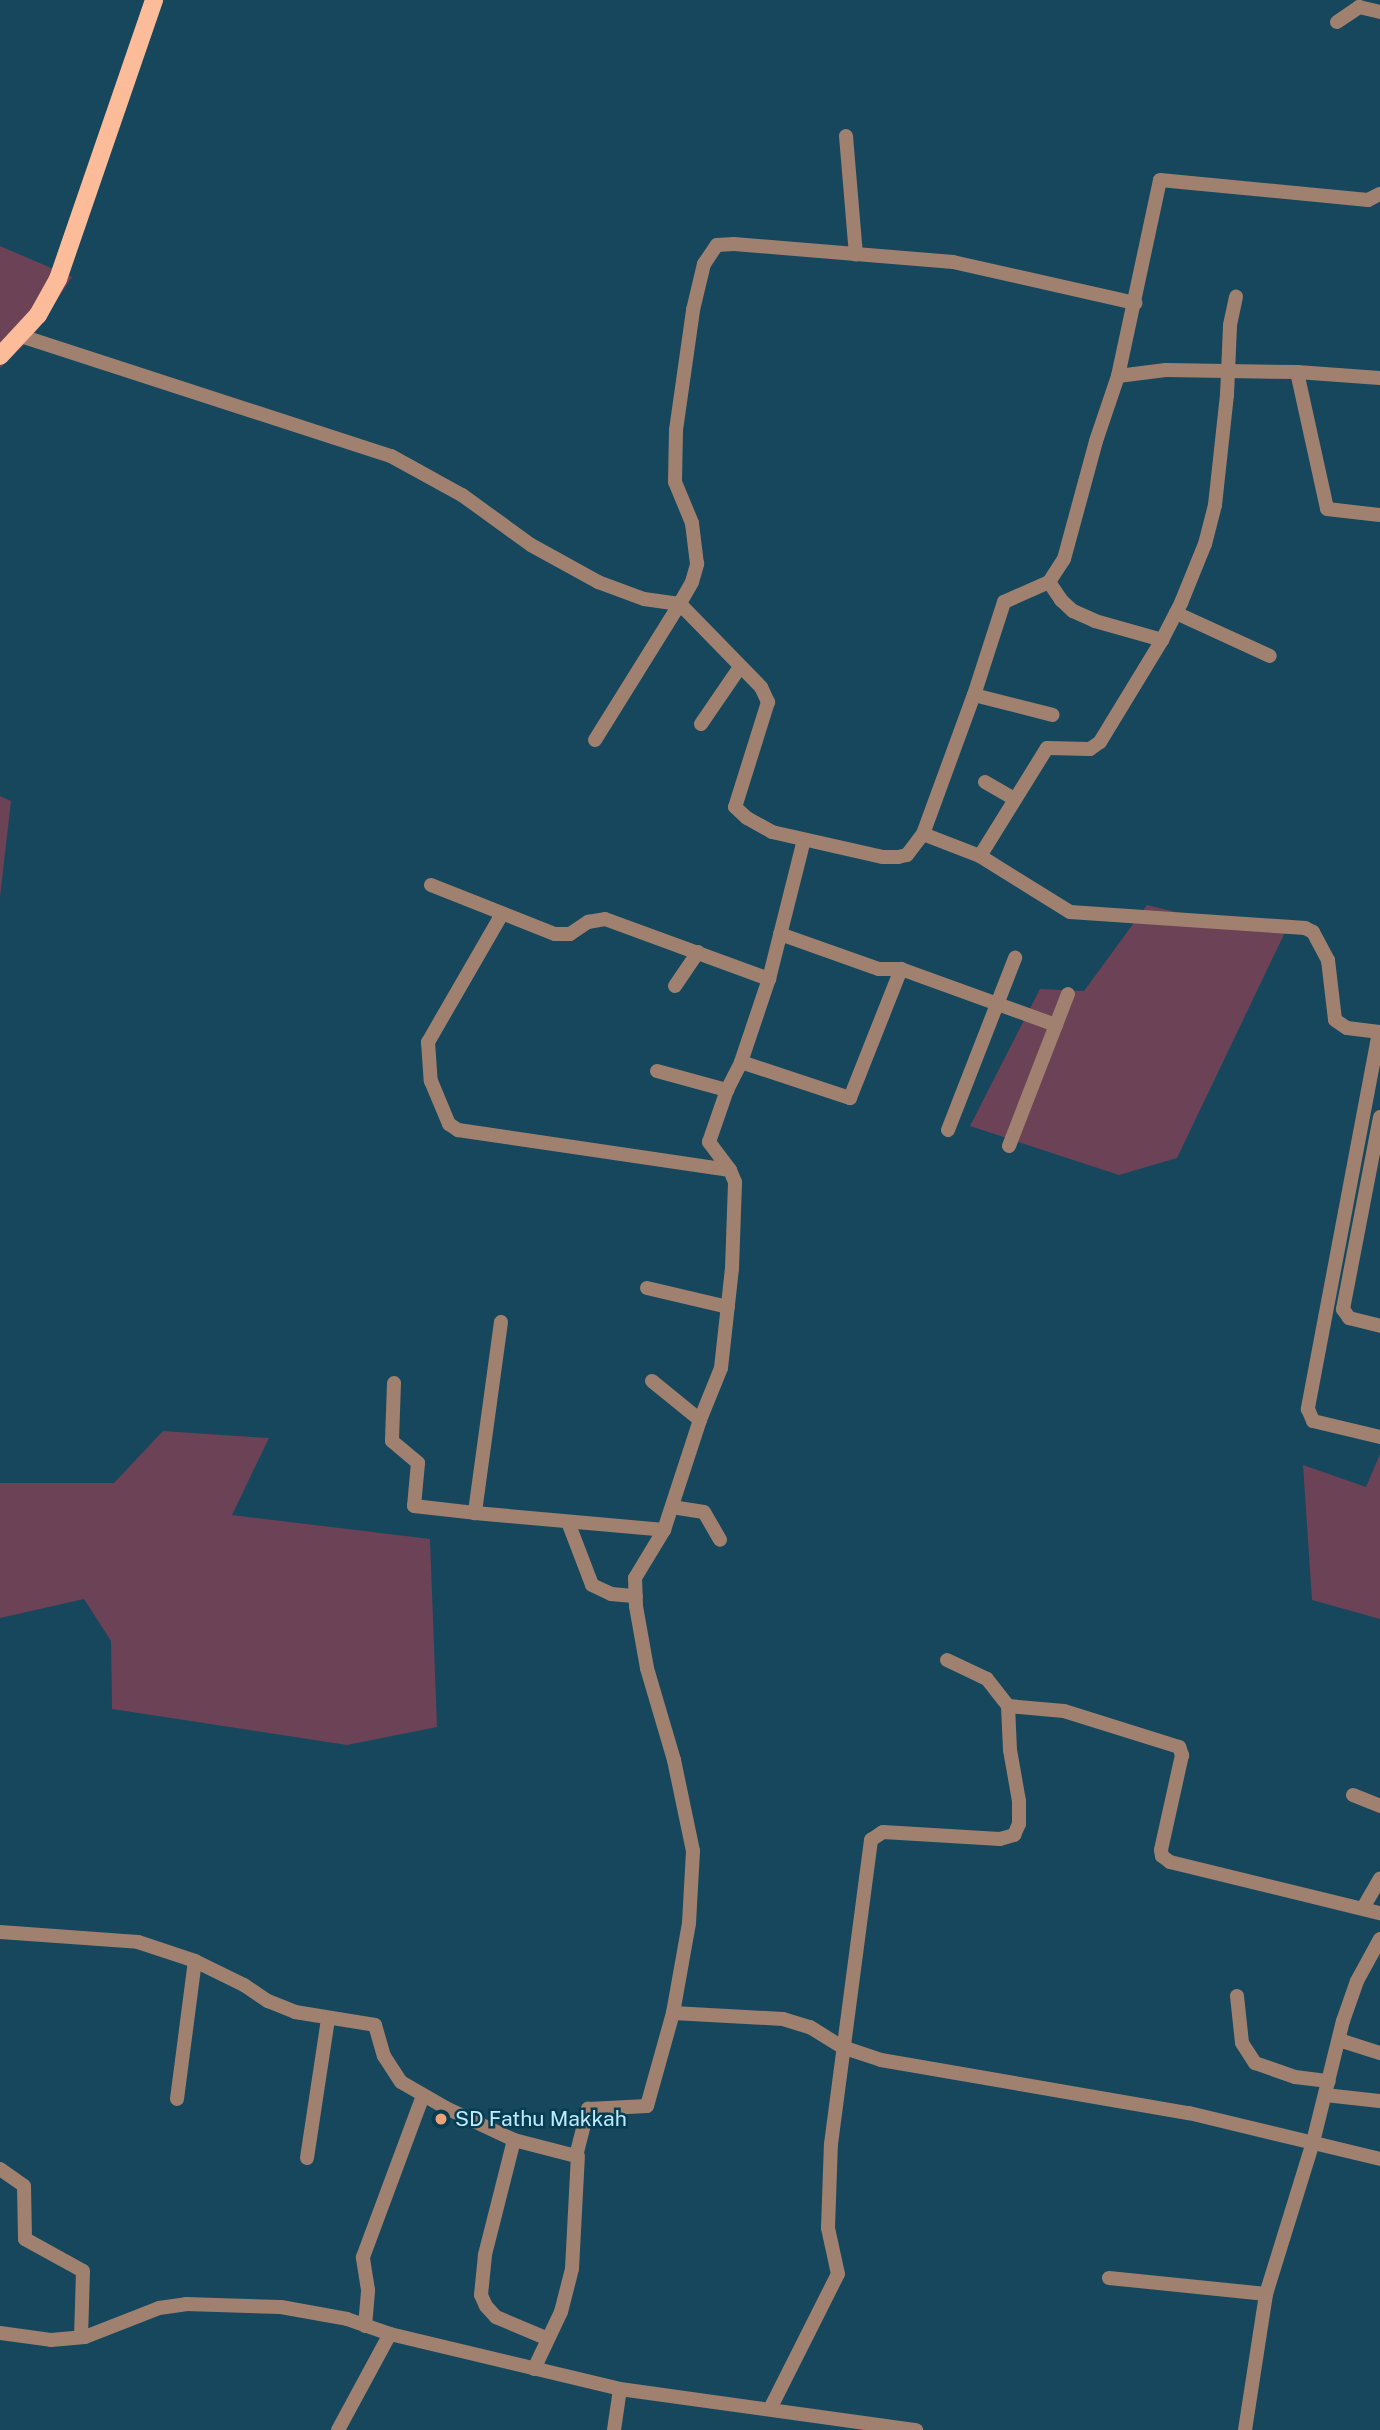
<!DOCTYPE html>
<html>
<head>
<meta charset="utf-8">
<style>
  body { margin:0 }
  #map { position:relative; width:1380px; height:2430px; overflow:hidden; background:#16475c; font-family:"Public Sans",sans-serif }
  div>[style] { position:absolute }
  .green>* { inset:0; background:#6c4256 }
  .minor>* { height:14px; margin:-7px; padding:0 7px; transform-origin:7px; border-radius:7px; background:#a0806f }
  .primary>* { height:18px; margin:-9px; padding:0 9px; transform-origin:9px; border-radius:9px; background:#fdbc99 }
  .dots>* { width:19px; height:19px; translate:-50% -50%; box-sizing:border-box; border:4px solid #073d51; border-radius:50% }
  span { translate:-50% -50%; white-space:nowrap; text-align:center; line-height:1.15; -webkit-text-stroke:5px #073d51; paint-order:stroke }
  .poi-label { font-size:21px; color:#c0eaff }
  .left { translate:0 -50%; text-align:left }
</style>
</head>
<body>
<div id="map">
  <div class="green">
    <div style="clip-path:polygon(0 246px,72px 277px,33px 336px,0 368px)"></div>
    <div style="clip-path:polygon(0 796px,11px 801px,0 897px)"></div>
    <div style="clip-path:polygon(1147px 905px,1213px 921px,1289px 924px,1177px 1158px,1119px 1175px,970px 1126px,1040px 989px,1084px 991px)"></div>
    <div style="clip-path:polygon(163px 1431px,269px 1438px,232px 1515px,430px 1539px,437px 1727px,347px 1745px,112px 1709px,111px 1641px,84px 1599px,0 1618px,0 1483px,114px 1483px)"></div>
    <div style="clip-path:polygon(1380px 1454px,1380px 1619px,1312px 1600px,1303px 1465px,1366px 1487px)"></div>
  </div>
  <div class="minor">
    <div style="left:1337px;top:22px;width:27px;rotate:-34deg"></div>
    <div style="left:1359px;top:7px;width:22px;rotate:13deg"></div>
    <div style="left:846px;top:136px;width:119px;rotate:85.2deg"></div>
    <div style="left:21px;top:336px;width:389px;rotate:18deg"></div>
    <div style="left:391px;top:456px;width:81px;rotate:28.8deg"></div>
    <div style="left:462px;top:495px;width:85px;rotate:35.9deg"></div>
    <div style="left:531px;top:545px;width:77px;rotate:28.9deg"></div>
    <div style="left:598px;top:582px;width:49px;rotate:20.3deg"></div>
    <div style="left:644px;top:599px;width:36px;rotate:8deg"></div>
    <div style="left:680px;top:604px;width:116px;rotate:45.7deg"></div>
    <div style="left:761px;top:687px;width:17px;rotate:65deg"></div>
    <div style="left:768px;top:702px;width:110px;rotate:107.4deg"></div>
    <div style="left:735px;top:807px;width:16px;rotate:43deg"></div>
    <div style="left:747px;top:818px;width:29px;rotate:29deg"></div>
    <div style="left:772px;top:832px;width:114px;rotate:12.7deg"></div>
    <div style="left:883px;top:857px;width:15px"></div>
    <div style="left:898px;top:857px;width:9px;rotate:-13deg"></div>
    <div style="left:907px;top:855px;width:26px;rotate:-53deg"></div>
    <div style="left:923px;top:834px;width:148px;rotate:-69.9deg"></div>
    <div style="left:974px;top:695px;width:98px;rotate:-72.1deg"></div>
    <div style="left:1004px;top:602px;width:49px;rotate:-24deg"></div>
    <div style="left:1049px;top:582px;width:27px;rotate:-57deg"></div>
    <div style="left:1064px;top:559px;width:122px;rotate:-74.8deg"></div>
    <div style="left:1096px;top:441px;width:69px;rotate:-71.3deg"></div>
    <div style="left:1118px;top:376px;width:200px;rotate:-77.9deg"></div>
    <div style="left:1160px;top:180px;width:209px;rotate:5.5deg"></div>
    <div style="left:1368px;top:200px;width:13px;rotate:-27deg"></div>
    <div style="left:1297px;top:372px;width:140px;rotate:77.6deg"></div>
    <div style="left:1327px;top:509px;width:53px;rotate:6.5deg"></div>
    <div style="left:1118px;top:376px;width:48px;rotate:-7.1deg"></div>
    <div style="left:1166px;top:370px;width:131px;rotate:0.9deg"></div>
    <div style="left:1297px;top:372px;width:83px;rotate:4.1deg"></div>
    <div style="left:1049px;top:582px;width:22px;rotate:56deg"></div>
    <div style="left:1061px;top:600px;width:16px;rotate:43deg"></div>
    <div style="left:1073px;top:611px;width:24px;rotate:24deg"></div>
    <div style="left:1095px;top:621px;width:70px;rotate:15.8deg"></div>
    <div style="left:1176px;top:613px;width:103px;rotate:24.6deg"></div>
    <div style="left:974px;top:695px;width:81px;rotate:14.2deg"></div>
    <div style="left:701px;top:724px;width:69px;rotate:-55.6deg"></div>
    <div style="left:595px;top:740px;width:153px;rotate:-58.1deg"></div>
    <div style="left:676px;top:610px;width:32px;rotate:-60deg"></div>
    <div style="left:692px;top:582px;width:19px;rotate:-74deg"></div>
    <div style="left:697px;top:564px;width:41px;rotate:-97deg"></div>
    <div style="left:692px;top:523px;width:44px;rotate:-112.5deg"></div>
    <div style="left:675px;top:482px;width:52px;rotate:-88.9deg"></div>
    <div style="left:676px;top:430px;width:121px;rotate:-81.9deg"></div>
    <div style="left:693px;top:310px;width:47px;rotate:-76.6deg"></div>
    <div style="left:704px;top:264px;width:23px;rotate:-56deg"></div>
    <div style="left:717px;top:245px;width:17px;rotate:-3deg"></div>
    <div style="left:734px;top:244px;width:220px;rotate:4.7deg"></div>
    <div style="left:953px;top:262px;width:187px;rotate:12.7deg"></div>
    <div style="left:985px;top:782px;width:34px;rotate:30deg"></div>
    <div style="left:923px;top:834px;width:61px;rotate:21.1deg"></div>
    <div style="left:980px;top:856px;width:106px;rotate:31.9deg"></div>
    <div style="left:1070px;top:912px;width:236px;rotate:3.9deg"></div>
    <div style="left:1305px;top:928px;width:9px;rotate:27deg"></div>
    <div style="left:1313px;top:932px;width:32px;rotate:62deg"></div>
    <div style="left:1328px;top:960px;width:60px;rotate:83.3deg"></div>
    <div style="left:1335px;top:1020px;width:14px;rotate:34deg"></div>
    <div style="left:1347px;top:1028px;width:33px;rotate:7deg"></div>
    <div style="left:980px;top:856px;width:127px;rotate:-58.2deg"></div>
    <div style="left:1047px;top:748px;width:43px;rotate:1.3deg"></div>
    <div style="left:1090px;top:749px;width:12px;rotate:-35deg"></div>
    <div style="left:1100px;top:742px;width:119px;rotate:-58.7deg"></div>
    <div style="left:1162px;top:640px;width:42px;rotate:-62.8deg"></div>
    <div style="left:1181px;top:603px;width:64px;rotate:-67.9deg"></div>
    <div style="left:1205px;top:544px;width:40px;rotate:-75.6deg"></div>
    <div style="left:1215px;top:505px;width:111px;rotate:-83.8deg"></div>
    <div style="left:1227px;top:395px;width:70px;rotate:-87.5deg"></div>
    <div style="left:1230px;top:325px;width:29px;rotate:-78deg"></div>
    <div style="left:431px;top:885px;width:133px;rotate:21.6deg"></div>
    <div style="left:555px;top:934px;width:15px"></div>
    <div style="left:570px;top:934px;width:22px;rotate:-34deg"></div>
    <div style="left:588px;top:922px;width:17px;rotate:-10deg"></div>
    <div style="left:605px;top:919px;width:175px;rotate:20.1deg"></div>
    <div style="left:502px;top:914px;width:148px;rotate:120deg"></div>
    <div style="left:428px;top:1042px;width:39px;rotate:86deg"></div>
    <div style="left:431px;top:1081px;width:47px;rotate:67.3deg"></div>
    <div style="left:449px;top:1124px;width:11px;rotate:34deg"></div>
    <div style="left:458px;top:1130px;width:275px;rotate:8.4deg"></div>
    <div style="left:780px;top:934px;width:105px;rotate:19.5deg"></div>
    <div style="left:879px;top:969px;width:22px"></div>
    <div style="left:901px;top:969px;width:165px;rotate:19.9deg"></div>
    <div style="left:675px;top:986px;width:41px;rotate:-55.9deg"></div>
    <div style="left:1379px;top:1032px;width:384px;rotate:100.7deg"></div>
    <div style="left:1308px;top:1409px;width:13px;rotate:67deg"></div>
    <div style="left:1313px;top:1421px;width:69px;rotate:13.4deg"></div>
    <div style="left:741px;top:1062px;width:115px;rotate:18.3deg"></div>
    <div style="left:850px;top:1098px;width:139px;rotate:-68.4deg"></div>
    <div style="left:657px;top:1071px;width:73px;rotate:15.2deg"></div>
    <div style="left:1380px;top:1117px;width:196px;rotate:100.9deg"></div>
    <div style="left:1343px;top:1309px;width:11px;rotate:56deg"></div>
    <div style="left:1349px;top:1318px;width:32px;rotate:14deg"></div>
    <div style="left:948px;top:1130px;width:185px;rotate:-68.7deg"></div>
    <div style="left:1009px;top:1146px;width:163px;rotate:-68.8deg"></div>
    <div style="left:647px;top:1288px;width:83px;rotate:13.2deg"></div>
    <div style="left:501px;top:1322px;width:193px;rotate:97.8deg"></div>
    <div style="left:475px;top:1513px;width:190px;rotate:5.1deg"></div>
    <div style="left:652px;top:1381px;width:62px;rotate:39.1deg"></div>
    <div style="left:394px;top:1383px;width:58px;rotate:92deg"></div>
    <div style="left:392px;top:1441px;width:34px;rotate:40deg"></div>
    <div style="left:418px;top:1463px;width:43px;rotate:95.3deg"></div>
    <div style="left:414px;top:1506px;width:61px;rotate:6.5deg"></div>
    <div style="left:672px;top:1507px;width:32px;rotate:9deg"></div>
    <div style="left:704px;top:1512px;width:32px;rotate:60deg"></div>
    <div style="left:568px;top:1522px;width:67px;rotate:69.1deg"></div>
    <div style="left:592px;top:1585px;width:21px;rotate:25deg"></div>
    <div style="left:611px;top:1594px;width:25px;rotate:5deg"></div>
    <div style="left:947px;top:1660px;width:44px;rotate:25.4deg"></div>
    <div style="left:987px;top:1679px;width:34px;rotate:52deg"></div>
    <div style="left:1008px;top:1706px;width:56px;rotate:5.1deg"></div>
    <div style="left:1064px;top:1711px;width:121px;rotate:17.4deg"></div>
    <div style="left:1179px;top:1747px;width:9px;rotate:69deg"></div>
    <div style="left:1182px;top:1755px;width:97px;rotate:102.5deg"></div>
    <div style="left:1161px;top:1850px;width:6px;rotate:81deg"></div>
    <div style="left:1162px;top:1856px;width:10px;rotate:37deg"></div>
    <div style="left:1170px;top:1862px;width:216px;rotate:13.7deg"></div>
    <div style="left:1353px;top:1795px;width:29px;rotate:22deg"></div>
    <div style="left:1363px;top:1908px;width:34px;rotate:-60deg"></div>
    <div style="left:0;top:1932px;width:138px;rotate:4.1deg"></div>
    <div style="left:138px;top:1942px;width:60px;rotate:18.4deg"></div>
    <div style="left:195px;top:1961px;width:55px;rotate:26.1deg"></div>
    <div style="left:244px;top:1985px;width:29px;rotate:34deg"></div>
    <div style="left:268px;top:2001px;width:29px;rotate:22deg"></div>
    <div style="left:295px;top:2012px;width:81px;rotate:9.2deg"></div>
    <div style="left:375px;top:2025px;width:32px;rotate:74deg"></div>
    <div style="left:384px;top:2056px;width:31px;rotate:57deg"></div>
    <div style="left:401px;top:2082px;width:52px;rotate:30deg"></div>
    <div style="left:446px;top:2108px;width:75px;rotate:25.2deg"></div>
    <div style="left:514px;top:2140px;width:64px;rotate:14.5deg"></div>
    <div style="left:576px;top:2156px;width:49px;rotate:-75.7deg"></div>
    <div style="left:588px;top:2109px;width:59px;rotate:-2.9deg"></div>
    <div style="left:647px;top:2106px;width:97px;rotate:-74.4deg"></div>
    <div style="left:673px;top:2013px;width:110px;rotate:3.1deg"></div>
    <div style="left:783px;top:2019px;width:28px;rotate:17deg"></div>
    <div style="left:810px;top:2027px;width:38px;rotate:32deg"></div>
    <div style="left:842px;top:2047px;width:41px;rotate:18.4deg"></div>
    <div style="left:881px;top:2060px;width:313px;rotate:9.8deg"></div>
    <div style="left:1189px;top:2113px;width:196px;rotate:13.5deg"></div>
    <div style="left:1237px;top:1996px;width:47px;rotate:83.9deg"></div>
    <div style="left:1242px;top:2043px;width:24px;rotate:57deg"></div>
    <div style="left:1255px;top:2063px;width:42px;rotate:19.3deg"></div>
    <div style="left:1295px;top:2077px;width:34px;rotate:7deg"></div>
    <div style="left:673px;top:2013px;width:91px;rotate:-79.9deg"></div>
    <div style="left:689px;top:1923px;width:72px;rotate:-86.8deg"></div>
    <div style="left:693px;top:1851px;width:93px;rotate:-101.8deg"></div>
    <div style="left:674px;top:1760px;width:96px;rotate:-106.4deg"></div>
    <div style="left:647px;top:1668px;width:63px;rotate:-100.1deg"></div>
    <div style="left:636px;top:1606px;width:28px;rotate:-92deg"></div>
    <div style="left:635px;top:1578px;width:56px;rotate:-58.9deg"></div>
    <div style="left:664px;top:1530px;width:116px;rotate:-71.9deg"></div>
    <div style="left:700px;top:1420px;width:56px;rotate:-68deg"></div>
    <div style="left:721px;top:1368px;width:100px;rotate:-83.7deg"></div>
    <div style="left:732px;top:1269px;width:87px;rotate:-88deg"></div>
    <div style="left:735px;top:1182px;width:13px;rotate:-113deg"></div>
    <div style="left:730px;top:1170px;width:35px;rotate:-127deg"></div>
    <div style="left:709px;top:1142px;width:55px;rotate:-70.9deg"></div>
    <div style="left:727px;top:1090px;width:31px;rotate:-63deg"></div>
    <div style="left:741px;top:1062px;width:88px;rotate:-71.4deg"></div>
    <div style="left:769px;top:979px;width:143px;rotate:-75.9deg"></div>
    <div style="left:1339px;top:2040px;width:43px;rotate:17.6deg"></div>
    <div style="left:1325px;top:2095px;width:55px;rotate:6.2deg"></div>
    <div style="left:177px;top:2099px;width:139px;rotate:-82.6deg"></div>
    <div style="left:514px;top:2140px;width:119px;rotate:104.2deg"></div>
    <div style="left:485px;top:2255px;width:40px;rotate:95.7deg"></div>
    <div style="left:481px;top:2295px;width:12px;rotate:66deg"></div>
    <div style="left:486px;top:2306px;width:15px;rotate:48deg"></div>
    <div style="left:496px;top:2317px;width:56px;rotate:22.9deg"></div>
    <div style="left:307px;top:2158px;width:141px;rotate:-81.4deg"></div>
    <div style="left:0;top:2169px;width:29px;rotate:35deg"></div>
    <div style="left:24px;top:2186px;width:53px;rotate:88.9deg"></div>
    <div style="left:25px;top:2239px;width:66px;rotate:28.9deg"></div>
    <div style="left:83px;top:2271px;width:66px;rotate:91.7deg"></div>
    <div style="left:1109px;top:2278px;width:158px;rotate:5.8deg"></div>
    <div style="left:365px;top:2326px;width:36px;rotate:-85deg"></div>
    <div style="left:368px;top:2290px;width:33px;rotate:-99deg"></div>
    <div style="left:363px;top:2257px;width:172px;rotate:-69.6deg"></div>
    <div style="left:0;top:2333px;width:51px;rotate:7.8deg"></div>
    <div style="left:51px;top:2340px;width:34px;rotate:-5deg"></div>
    <div style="left:85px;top:2337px;width:79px;rotate:-21.4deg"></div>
    <div style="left:159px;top:2308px;width:27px;rotate:-8deg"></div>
    <div style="left:186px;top:2304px;width:95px;rotate:1.8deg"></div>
    <div style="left:281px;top:2307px;width:67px;rotate:10.3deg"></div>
    <div style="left:347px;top:2319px;width:46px;rotate:19.2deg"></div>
    <div style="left:390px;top:2334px;width:236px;rotate:13.4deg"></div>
    <div style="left:620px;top:2389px;width:299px;rotate:7.9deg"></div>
    <div style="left:534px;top:2369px;width:63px;rotate:-64.7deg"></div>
    <div style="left:561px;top:2312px;width:44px;rotate:-75.7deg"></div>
    <div style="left:572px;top:2269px;width:113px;rotate:-87deg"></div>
    <div style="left:770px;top:2409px;width:151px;rotate:-63.3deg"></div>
    <div style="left:838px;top:2274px;width:47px;rotate:-102.3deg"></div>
    <div style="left:828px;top:2228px;width:84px;rotate:-88deg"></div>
    <div style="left:831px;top:2144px;width:307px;rotate:-82.5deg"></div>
    <div style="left:871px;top:1840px;width:14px;rotate:-34deg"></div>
    <div style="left:883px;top:1832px;width:117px;rotate:3.4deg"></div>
    <div style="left:1000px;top:1839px;width:15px;rotate:-16deg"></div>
    <div style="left:1014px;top:1835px;width:12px;rotate:-66deg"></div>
    <div style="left:1019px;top:1824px;width:23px;rotate:-90deg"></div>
    <div style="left:1019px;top:1801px;width:52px;rotate:-100deg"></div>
    <div style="left:1010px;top:1750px;width:44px;rotate:-92.6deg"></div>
    <div style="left:338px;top:2430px;width:109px;rotate:-61.6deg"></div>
    <div style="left:614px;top:2430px;width:41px;rotate:-81.7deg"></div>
    <div style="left:1245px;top:2430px;width:138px;rotate:-81.2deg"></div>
    <div style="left:1266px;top:2294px;width:159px;rotate:-72.8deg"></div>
    <div style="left:1313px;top:2142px;width:125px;rotate:-76.1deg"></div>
    <div style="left:1343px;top:2021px;width:42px;rotate:-70.7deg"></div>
    <div style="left:1357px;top:1981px;width:48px;rotate:-61.3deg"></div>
  </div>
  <div class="primary">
    <div style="left:0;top:356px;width:56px;rotate:-47.2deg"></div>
    <div style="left:38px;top:315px;width:41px;rotate:-60.9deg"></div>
    <div style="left:58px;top:279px;width:295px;rotate:-71deg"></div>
  </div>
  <div class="dots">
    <div style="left:441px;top:2119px;background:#f0a378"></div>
  </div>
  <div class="poi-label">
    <span class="left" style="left:455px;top:2119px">SD Fathu Makkah</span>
  </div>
</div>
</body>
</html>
